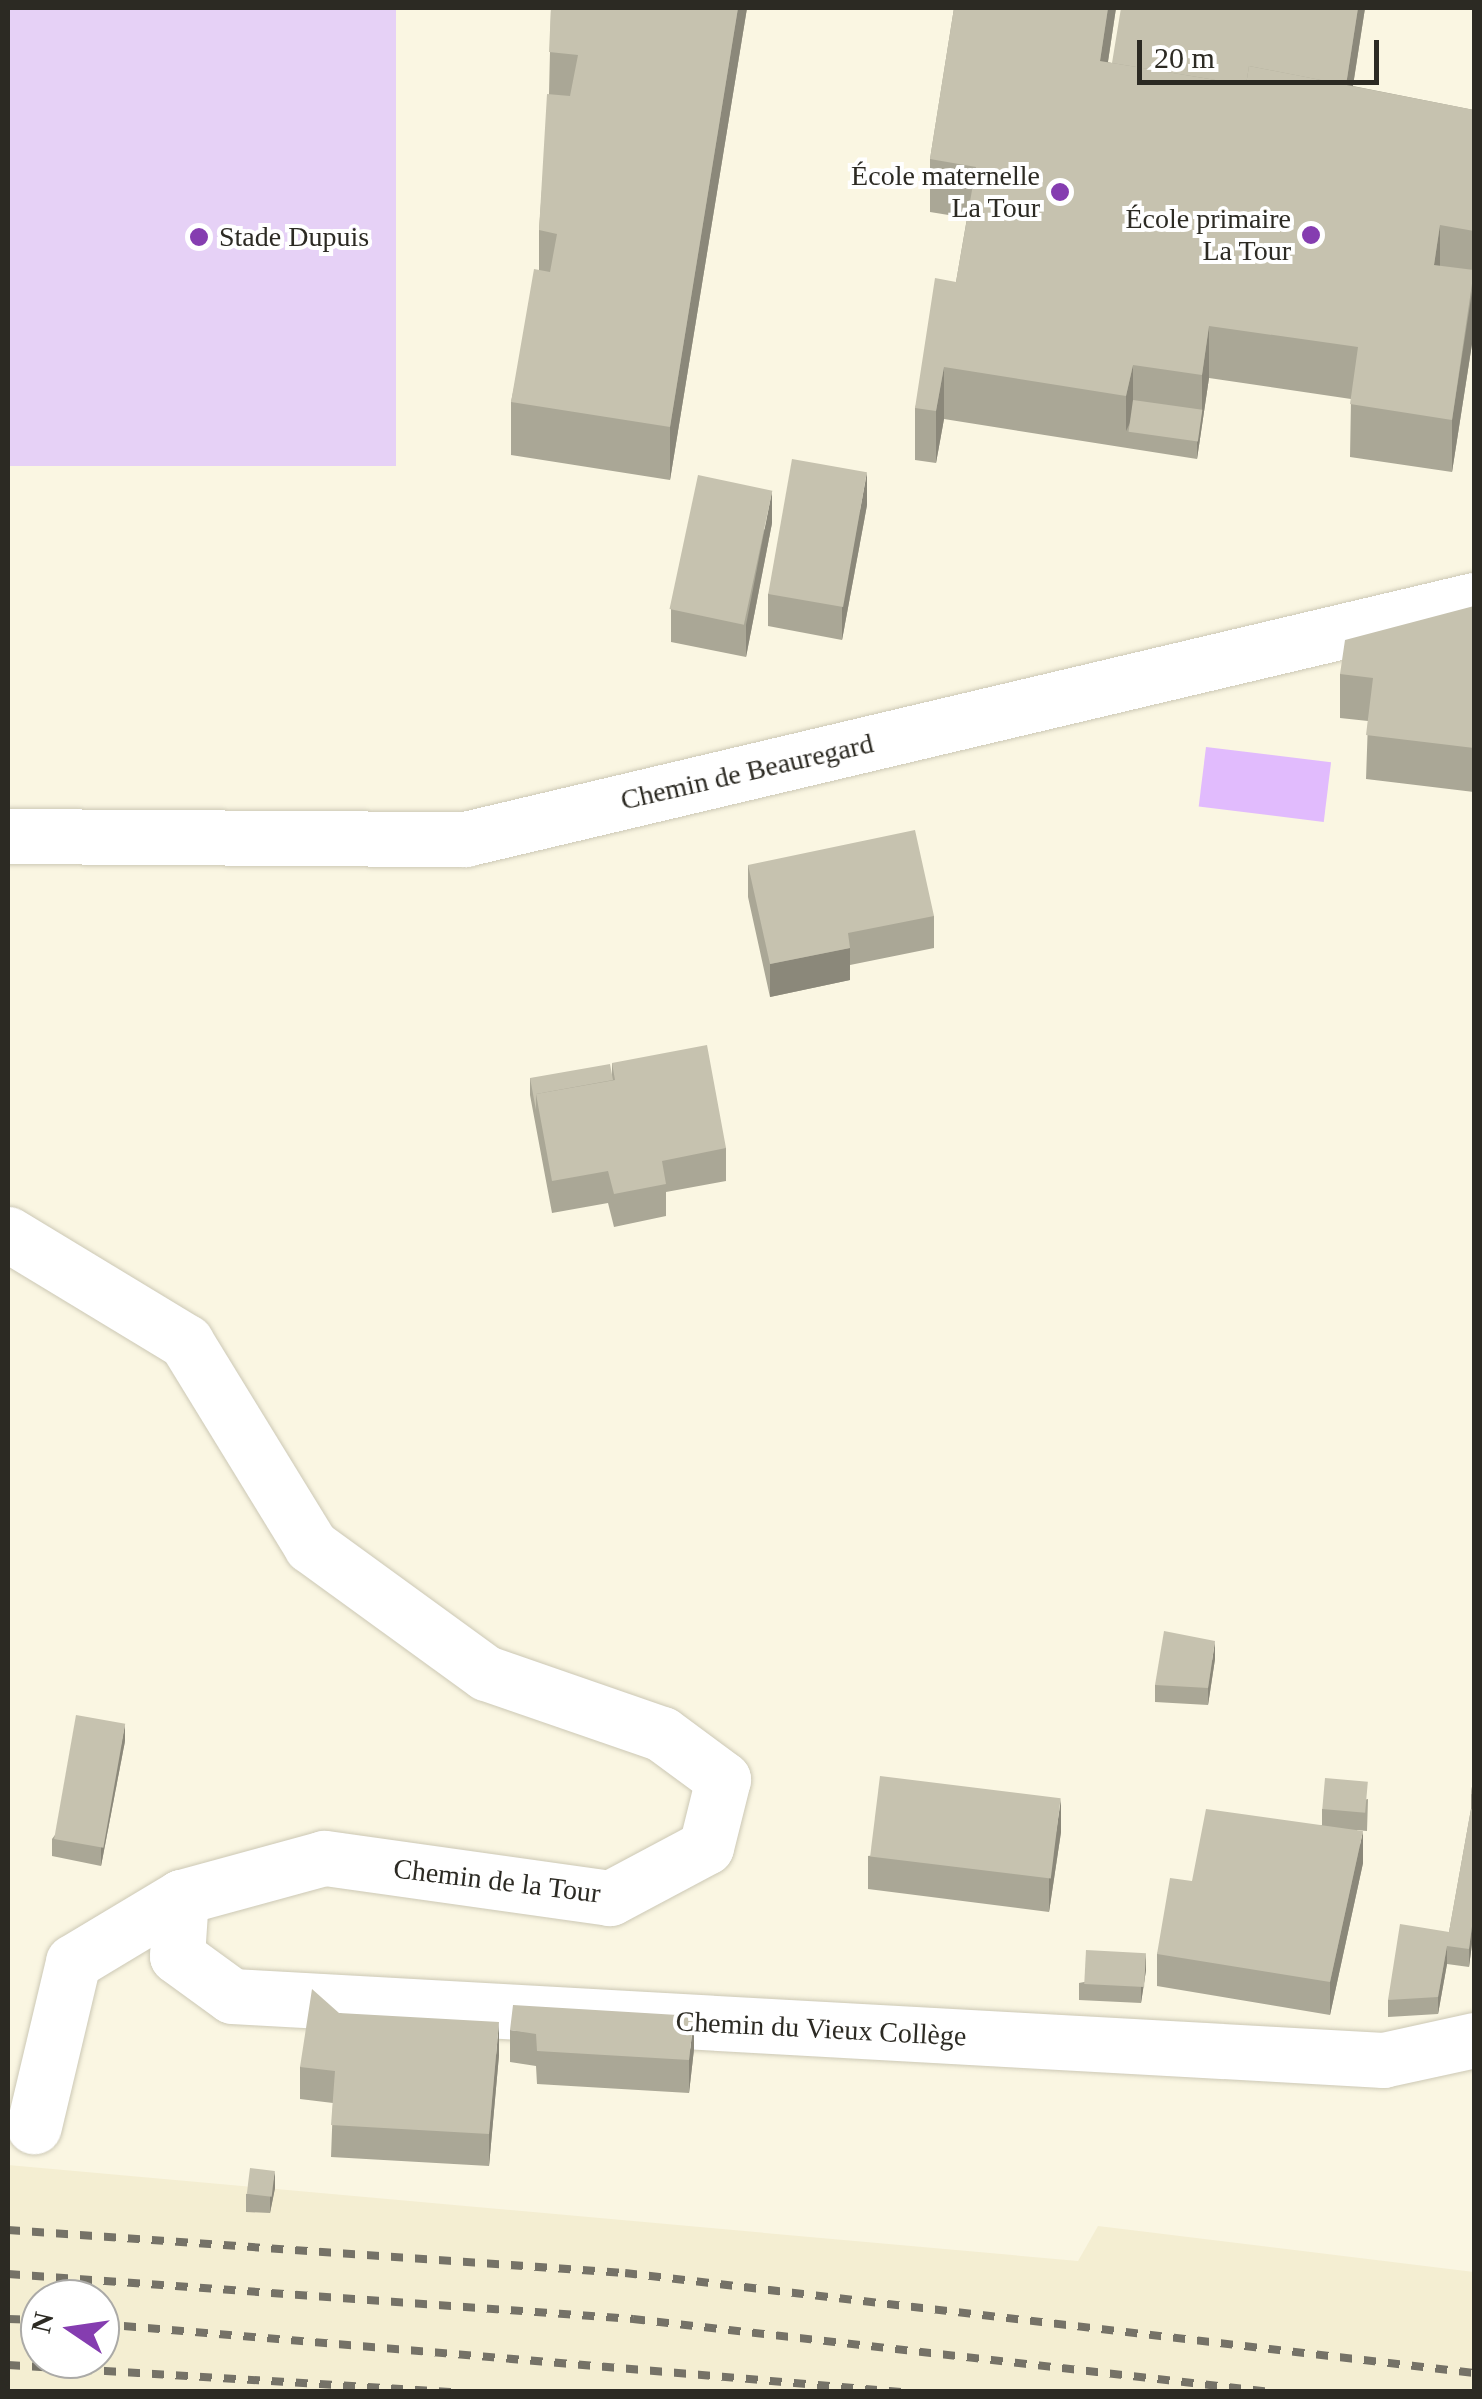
<!DOCTYPE html>
<html>
<head>
<meta charset="utf-8">
<style>
  body { margin:0 }
  #map { position:relative; width:1482px; height:2399px; overflow:hidden; background:#faf6e2; font-family:Georgia,serif }
  div>[style] { position:absolute }
  .built>* { inset:0; background:#f4eed2 }
  .green>* { inset:0; background:#e6d1f6; transform-origin:0 0 }
  .water>* { inset:0; background:#e1bbfd; transform-origin:0 0 }
  .roads { filter:drop-shadow(0 0 2px #ccc8b5) drop-shadow(0 0 2px #ccc8b5) }
  .minor>* { height:55px; margin:-27.5px; padding:0 27.5px; transform-origin:27.5px; border-radius:27.5px; background:#fff }
  .rail>* { height:8px; margin-top:-4px; transform-origin:0; background:repeating-linear-gradient(90deg,#757267 0 12px,transparent 0 24px) }
  .wall>* { inset:0; background:#aaa796 }
  .shaded-wall>* { inset:0; background:#8b887a }
  .building>* { inset:0; background:#c6c2af; transform-origin:0 0 }
  .dots>* { width:28px; height:28px; translate:-50% -50%; box-sizing:border-box; border:5px solid #fff; border-radius:50% }
  span { translate:-50% -50%; white-space:nowrap; text-align:center; line-height:1.15; -webkit-text-stroke:8px #fff; paint-order:stroke }
  .poi-label { font-size:28px; color:#2c2a23 }
  .right { translate:-100% -50%; text-align:right }
  .left { translate:0 -50%; text-align:left }
  .street-label { font-size:28px; color:#2c2a23 }
  .frame { position:absolute; inset:0; border:10px solid #2c2a23; pointer-events:none }
  .north { position:absolute; left:20px; top:2279px; width:100px; height:100px; box-sizing:border-box; background:#fff; border:2px solid #abaaa7; border-radius:50%; rotate:283deg; font-size:28px; font-weight:700; line-height:40px; text-align:center; color:#2c2a23 }
  .north::after { content:''; display:block; margin:auto; width:35px; height:45px; background:#853db0; clip-path:polygon(50% 0,100% 100%,50% 72%,0 100%) }
  .scale { position:absolute; left:1137px; top:40px; width:242px; height:45px; box-sizing:border-box; border:5px solid #2c2a23; border-top:0; padding-left:12px; font-size:30px; line-height:35px; white-space:nowrap; color:#2c2a23; -webkit-text-stroke:8px #fff; paint-order:stroke }
</style>
</head>
<body>
<div id="map">
  <div class="built">
    <div style="clip-path:polygon(evenodd,8px 2165px,1078px 2261px,1098px 2226px,1474px 2272px,1474px 2391px,8px 2391px,8px 2165px,40px 2299px,100px 2299px,100px 2359px,40px 2359px,40px 2299px)"></div>
  </div>
  <div class="green">
    <div style="left:8px;top:8px;width:388px;height:458px"></div>
  </div>
  <div class="water">
    <div style="left:1206px;top:747px;width:126px;height:60px;rotate:7deg"></div>
  </div>
  <div class="roads">
    <div class="minor">
      <div style="left:8px;top:836px;width:457px;rotate:0.4deg"></div>
      <div style="left:465px;top:839px;width:1037px;rotate:-13.33deg"></div>
      <div style="left:8px;top:1234px;width:208px;rotate:31.2deg"></div>
      <div style="left:186px;top:1342px;width:239px;rotate:58.5deg"></div>
      <div style="left:311px;top:1546px;width:216px;rotate:36deg"></div>
      <div style="left:486px;top:1673px;width:186px;rotate:19.1deg"></div>
      <div style="left:662px;top:1734px;width:76px;rotate:36.4deg"></div>
      <div style="left:723px;top:1779px;width:70px;rotate:104deg"></div>
      <div style="left:706px;top:1847px;width:109px;rotate:152deg"></div>
      <div style="left:610px;top:1898px;width:289px;rotate:-172deg"></div>
      <div style="left:324px;top:1858px;width:148px;rotate:164.7deg"></div>
      <div style="left:181px;top:1897px;width:126px;rotate:149deg"></div>
      <div style="left:73px;top:1962px;width:169px;rotate:103.4deg"></div>
      <div style="left:181px;top:1897px;width:59px;rotate:93.9deg"></div>
      <div style="left:177px;top:1956px;width:68px;rotate:36deg"></div>
      <div style="left:232px;top:1996px;width:1153px;rotate:3.18deg"></div>
      <div style="left:1383px;top:2060px;width:93px;rotate:-12.4deg"></div>
    </div>
  </div>
  <div class="rail">
    <div style="left:8px;top:2230px;width:618px;rotate:3.99deg"></div>
    <div style="left:625px;top:2273px;width:855px;rotate:6.72deg"></div>
    <div style="left:8px;top:2274px;width:627px;rotate:4.12deg"></div>
    <div style="left:633px;top:2319px;width:642px;rotate:6.53deg"></div>
    <div style="left:8px;top:2319px;width:32px;rotate:2deg"></div>
    <div style="left:100px;top:2324px;width:804px;rotate:4.85deg"></div>
    <div style="left:8px;top:2365px;width:447px;rotate:3.5deg"></div>
  </div>
  <div class="wall">
    <div style="clip-path:polygon(551px 8px,747px 8px,670px 480px,511px 455px,511px 402px,539px 270px,539px 230px,549px 94px)"></div>
    <div style="clip-path:polygon(954px 8px,1116px 8px,1108px 62px,1112px 63px,1365px 8px,1353px 86px,1474px 110px,1474px 331px,1452px 472px,1350px 457px,1351px 399px,1209px 378px,1197px 459px,944px 419px,936px 463px,915px 460px,915px 408px,956px 282px,967px 218px,930px 212px,930px 159px)"></div>
    <div style="clip-path:polygon(867px 505px,842px 640px,768px 626px,768px 594px)"></div>
    <div style="clip-path:polygon(772px 523px,746px 657px,671px 642px,671px 609px)"></div>
    <div style="clip-path:polygon(1474px 606px,1474px 792px,1366px 779px,1368px 721px,1340px 718px,1340px 674px)"></div>
    <div style="clip-path:polygon(748px 865px,934px 916px,934px 948px,850px 965px,850px 980px,770px 997px,748px 897px)"></div>
    <div style="clip-path:polygon(612px 1063px,726px 1148px,726px 1181px,666px 1192px,666px 1216px,614px 1227px,608px 1203px,552px 1213px,530px 1095px,530px 1078px,612px 1077px)"></div>
    <div style="clip-path:polygon(1215px 1659px,1208px 1705px,1155px 1702px,1155px 1685px)"></div>
    <div style="clip-path:polygon(125px 1741px,101px 1866px,52px 1856px,52px 1839px)"></div>
    <div style="clip-path:polygon(1474px 1772px,1474px 1928px,1469px 1967px,1447px 1964px,1438px 2014px,1388px 2017px,1388px 2000px,1449px 1932px,1471px 1809px,1471px 1794px)"></div>
    <div style="clip-path:polygon(1368px 1799px,1367px 1831px,1357px 1830px,1363px 1863px,1330px 2015px,1157px 1986px,1157px 1954px,1192px 1881px,1322px 1825px,1322px 1809px)"></div>
    <div style="clip-path:polygon(1061px 1832px,1049px 1912px,868px 1889px,868px 1856px)"></div>
    <div style="clip-path:polygon(1146px 1970px,1141px 2003px,1079px 2000px,1079px 1983px)"></div>
    <div style="clip-path:polygon(339px 2013px,499px 2055px,489px 2166px,331px 2157px,333px 2103px,300px 2099px,300px 2067px)"></div>
    <div style="clip-path:polygon(510px 2030px,694px 2049px,689px 2093px,537px 2084px,536px 2066px,510px 2062px)"></div>
    <div style="clip-path:polygon(275px 2188px,270px 2213px,246px 2212px,246px 2194px)"></div>
  </div>
  <div class="shaded-wall">
    <div style="clip-path:polygon(738px 8px,747px 8px,670px 480px,670px 427px)"></div>
    <div style="clip-path:polygon(1108px 8px,1116px 8px,1100px 114px,1100px 61px)"></div>
    <div style="clip-path:polygon(1358px 8px,1365px 8px,1345px 136px,1345px 92px)"></div>
    <div style="clip-path:polygon(1440px 225px,1440px 278px,1434px 265px)"></div>
    <div style="clip-path:polygon(1474px 279px,1474px 331px,1452px 472px,1452px 420px)"></div>
    <div style="clip-path:polygon(1209px 326px,1209px 378px,1197px 459px,1197px 442px,1202px 410px,1202px 375px)"></div>
    <div style="clip-path:polygon(1133px 365px,1133px 417px,1126px 431px,1126px 396px)"></div>
    <div style="clip-path:polygon(944px 367px,944px 419px,936px 463px,936px 411px)"></div>
    <div style="clip-path:polygon(867px 472px,867px 505px,842px 640px,842px 608px)"></div>
    <div style="clip-path:polygon(772px 491px,772px 523px,746px 657px,746px 625px)"></div>
    <div style="clip-path:polygon(850px 948px,850px 980px,770px 997px,770px 964px)"></div>
    <div style="clip-path:polygon(1215px 1641px,1215px 1659px,1208px 1705px,1208px 1688px)"></div>
    <div style="clip-path:polygon(125px 1724px,125px 1741px,101px 1866px,101px 1849px)"></div>
    <div style="clip-path:polygon(1061px 1799px,1061px 1832px,1049px 1912px,1049px 1879px)"></div>
    <div style="clip-path:polygon(1363px 1831px,1363px 1863px,1330px 2015px,1330px 1982px)"></div>
    <div style="clip-path:polygon(1474px 1911px,1474px 1928px,1469px 1967px,1469px 1949px)"></div>
    <div style="clip-path:polygon(1447px 1946px,1447px 1964px,1438px 2014px,1438px 1997px)"></div>
    <div style="clip-path:polygon(1146px 1953px,1146px 1970px,1141px 2003px,1141px 1986px)"></div>
    <div style="clip-path:polygon(694px 2016px,694px 2049px,689px 2093px,689px 2060px)"></div>
    <div style="clip-path:polygon(499px 2022px,499px 2055px,489px 2166px,489px 2134px)"></div>
    <div style="clip-path:polygon(275px 2171px,275px 2188px,270px 2213px,270px 2196px)"></div>
  </div>
  <div class="building">
    <div style="clip-path:polygon(551px 8px,738px 8px,670px 427px,511px 402px,534px 269px,550px 272px,557px 234px,539px 230px,547px 94px,570px 96px,578px 55px,549px 52px)"></div>
    <div style="clip-path:polygon(954px 8px,1108px 8px,1100px 61px,1246px 85px,1249px 66px,1474px 110px,1474px 231px,1440px 225px,1434px 265px,1474px 270px,1452px 420px,1350px 404px,1358px 347px,1209px 326px,1202px 375px,1133px 365px,1126px 396px,944px 367px,936px 411px,915px 408px,935px 278px,956px 282px,976px 167px,930px 159px)"></div>
    <div style="clip-path:polygon(1121px 8px,1358px 8px,1346px 85px,1249px 66px,1246px 85px,1112px 63px)"></div>
    <div style="left:1133px;top:400px;width:70px;height:32px;rotate:8deg"></div>
    <div style="left:792px;top:459px;width:76px;height:137px;rotate:10deg"></div>
    <div style="left:698px;top:475px;width:76px;height:137px;rotate:12deg"></div>
    <div style="clip-path:polygon(1474px 606px,1474px 748px,1366px 735px,1373px 678px,1340px 674px,1345px 640px)"></div>
    <div style="clip-path:polygon(915px 830px,934px 916px,848px 933px,850px 948px,770px 964px,748px 865px)"></div>
    <div style="clip-path:polygon(707px 1045px,726px 1148px,662px 1161px,666px 1184px,614px 1194px,608px 1171px,552px 1181px,536px 1094px,615px 1080px,612px 1063px)"></div>
    <div style="clip-path:polygon(610px 1064px,613px 1080px,536px 1094px,536px 1110px,530px 1078px)"></div>
    <div style="clip-path:polygon(1164px 1631px,1215px 1641px,1208px 1688px,1155px 1685px)"></div>
    <div style="left:76px;top:1715px;width:50px;height:126px;rotate:10deg"></div>
    <div style="clip-path:polygon(1474px 1772px,1474px 1795px,1471px 1794px)"></div>
    <div style="left:880px;top:1776px;width:182px;height:81px;rotate:7deg"></div>
    <div style="left:1325px;top:1778px;width:43px;height:31px;rotate:5deg"></div>
    <div style="clip-path:polygon(1206px 1809px,1363px 1831px,1330px 1982px,1157px 1954px,1170px 1878px,1192px 1881px)"></div>
    <div style="clip-path:polygon(1471px 1809px,1474px 1810px,1474px 1911px,1469px 1949px,1447px 1946px,1438px 1997px,1388px 2000px,1400px 1924px,1449px 1932px)"></div>
    <div style="left:1086px;top:1950px;width:60px;height:34px;rotate:3deg"></div>
    <div style="clip-path:polygon(312px 1989px,339px 2013px,499px 2022px,489px 2134px,331px 2125px,335px 2071px,300px 2067px)"></div>
    <div style="clip-path:polygon(513px 2005px,694px 2016px,689px 2060px,537px 2051px,536px 2034px,510px 2030px)"></div>
    <div style="left:250px;top:2168px;width:25px;height:26px;rotate:7deg"></div>
  </div>
  <div class="dots">
    <div style="left:1060px;top:192px;background:#853db0"></div>
    <div style="left:1311px;top:235px;background:#853db0"></div>
    <div style="left:199px;top:237px;background:#853db0"></div>
  </div>
  <div class="poi-label">
    <span class="right" style="left:1040px;top:192px">École maternelle<br>La Tour</span>
    <span class="right" style="left:1291px;top:235px">École primaire<br>La Tour</span>
    <span class="left" style="left:219px;top:237px">Stade Dupuis</span>
  </div>
  <div class="street-label">
    <span style="left:747px;top:772px;rotate:-13deg">Chemin de Beauregard</span>
    <span style="left:497px;top:1881px;rotate:7deg">Chemin de la Tour</span>
    <span style="left:821px;top:2029px;rotate:3deg">Chemin du Vieux Collège</span>
  </div>
  <div class="frame"></div>
  <div class="north">N</div>
  <div class="scale">20 m</div>
</div>
</body>
</html>
